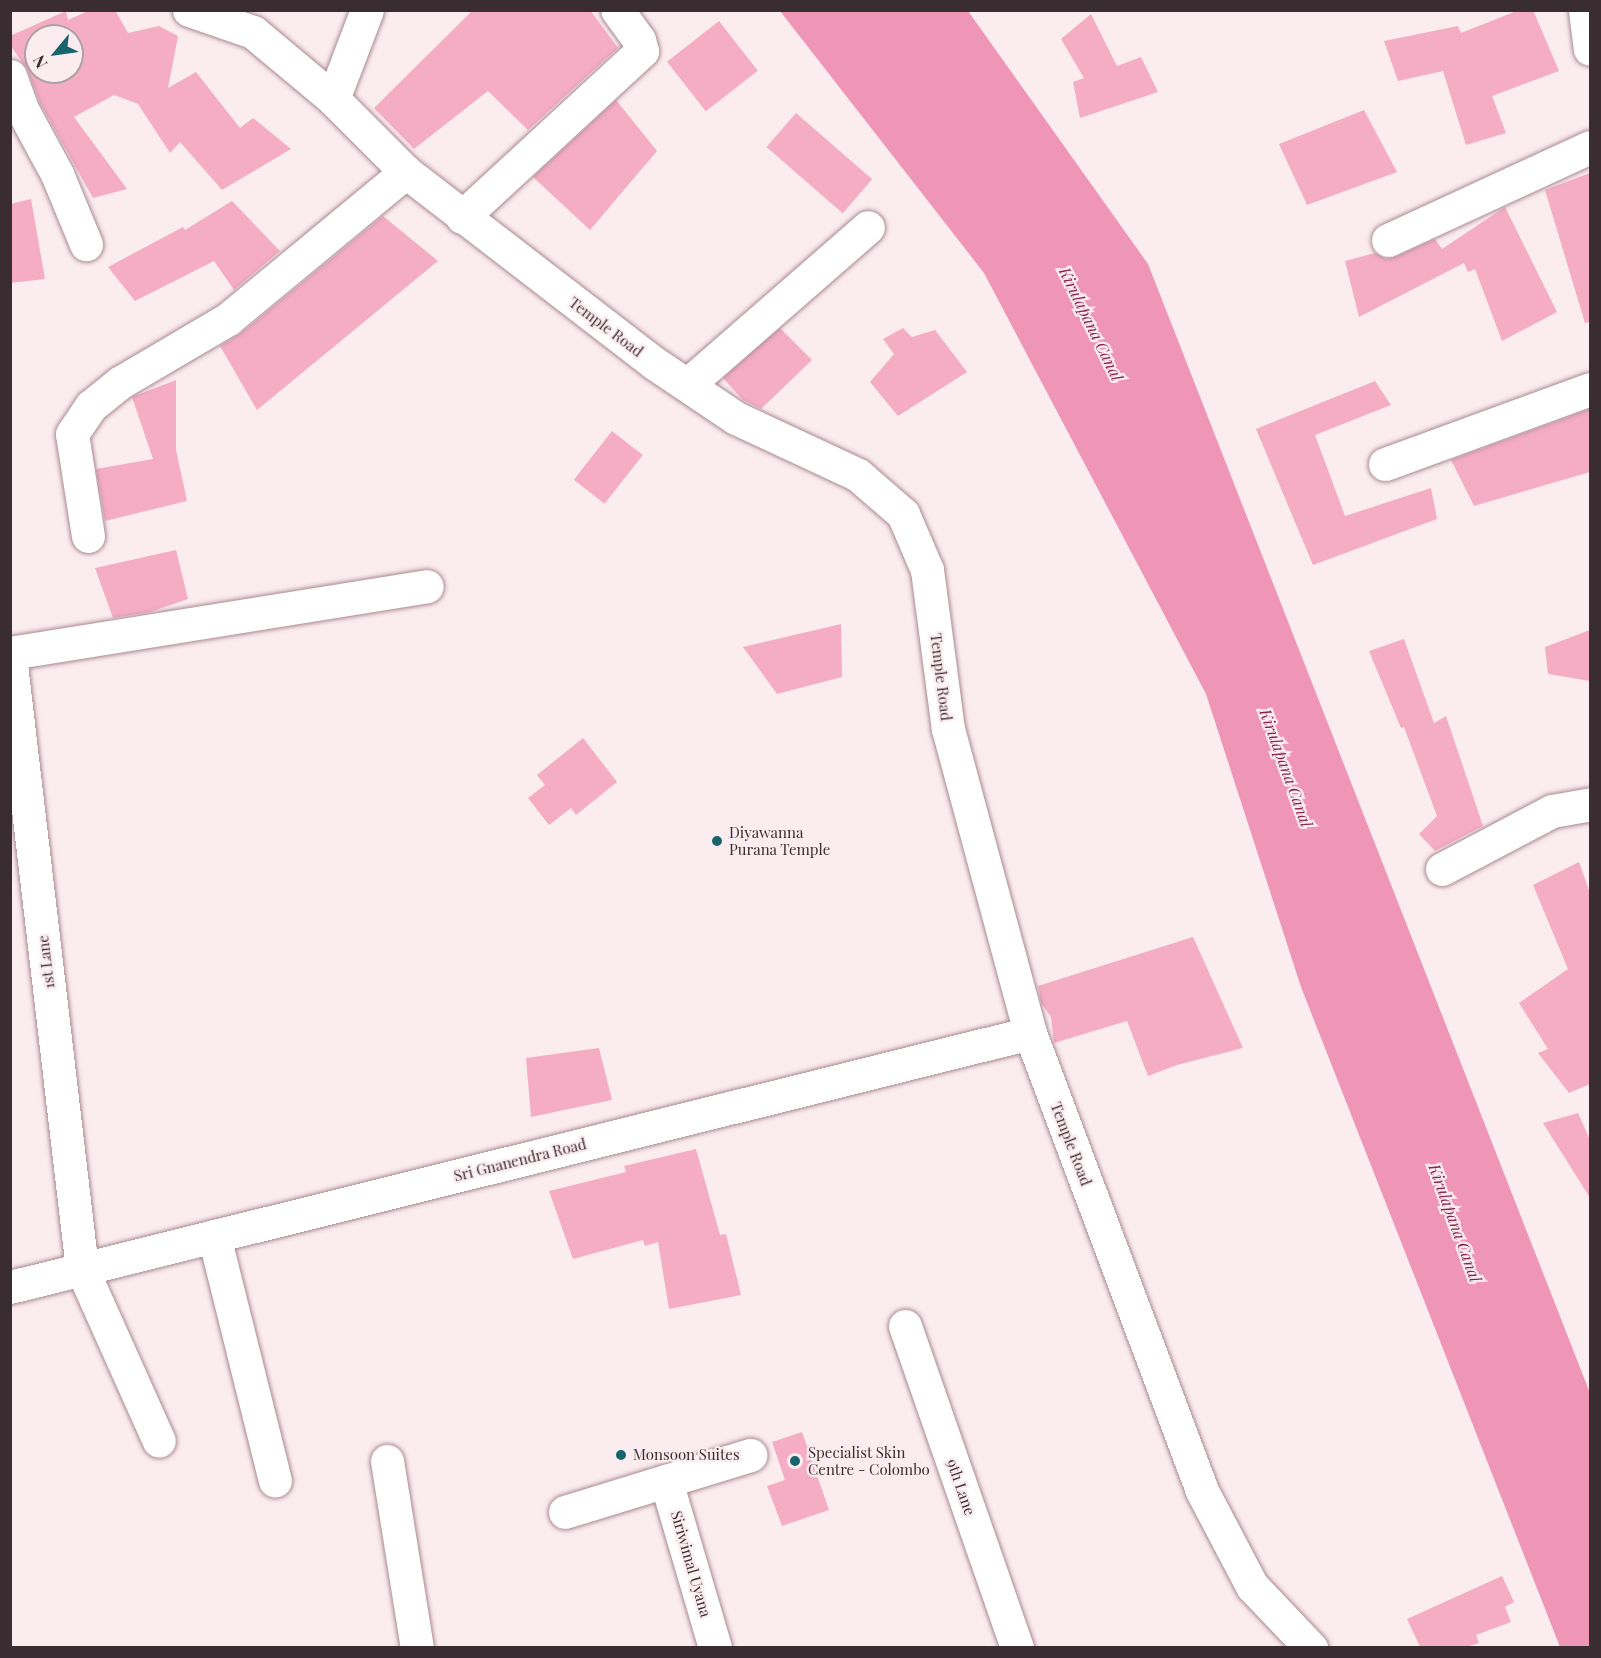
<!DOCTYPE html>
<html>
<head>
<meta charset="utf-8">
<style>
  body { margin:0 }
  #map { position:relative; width:1601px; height:1658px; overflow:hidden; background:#fbecf0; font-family:"Playfair Display",serif }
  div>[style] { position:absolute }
  .water>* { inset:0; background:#ef96b6 }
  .building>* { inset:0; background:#f5acc5; transform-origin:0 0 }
  .roads { filter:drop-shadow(0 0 2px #aa8993) drop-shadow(0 0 2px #aa8993) }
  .minor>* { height:33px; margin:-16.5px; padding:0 16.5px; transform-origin:16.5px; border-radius:16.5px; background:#fff }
  .dots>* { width:16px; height:16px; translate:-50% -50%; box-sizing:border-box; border:3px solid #fbecf0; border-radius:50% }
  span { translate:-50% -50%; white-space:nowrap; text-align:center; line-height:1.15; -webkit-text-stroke:4.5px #fbecf0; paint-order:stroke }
  .street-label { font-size:15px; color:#3a2d31 }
  .poi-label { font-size:15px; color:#3a2d31 }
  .left { translate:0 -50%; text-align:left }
  .water-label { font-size:16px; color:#882250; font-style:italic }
  .frame { position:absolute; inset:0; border:12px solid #3a2d31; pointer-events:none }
  .north { position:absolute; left:24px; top:24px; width:60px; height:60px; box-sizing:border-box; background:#fbecf0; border:2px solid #aea0a4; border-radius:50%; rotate:241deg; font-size:16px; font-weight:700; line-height:24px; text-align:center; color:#3a2d31 }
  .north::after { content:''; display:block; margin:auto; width:21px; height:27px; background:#17646d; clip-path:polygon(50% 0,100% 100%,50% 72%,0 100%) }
</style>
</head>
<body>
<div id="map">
  <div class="water">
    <div style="clip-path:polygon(780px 11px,968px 11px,1148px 264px,1590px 1393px,1590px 1647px,1560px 1647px,1301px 987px,1206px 694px,984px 273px)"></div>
  </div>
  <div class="building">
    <div style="clip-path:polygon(evenodd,90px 10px,115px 10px,128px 33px,159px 26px,178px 36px,168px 88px,196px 72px,240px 128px,253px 118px,291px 149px,222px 190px,180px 142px,170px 153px,138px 104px,114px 95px,74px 117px,127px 189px,93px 198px,40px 103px,27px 69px,10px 45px,10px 36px,66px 11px,68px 20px,90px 10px,36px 36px,72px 36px,72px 72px,36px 72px,36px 36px)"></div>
    <div style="clip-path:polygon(473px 10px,590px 10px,618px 48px,528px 130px,488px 91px,414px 149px,374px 108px)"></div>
    <div style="clip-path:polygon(1519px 10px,1533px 10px,1559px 71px,1492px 96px,1506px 133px,1466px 145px,1443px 71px,1398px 81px,1384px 41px,1458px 26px,1461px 33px)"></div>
    <div style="clip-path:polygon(1091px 14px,1117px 66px,1141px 57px,1158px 92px,1080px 118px,1073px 82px,1084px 78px,1061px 39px)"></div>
    <div style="left:719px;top:21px;width:63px;height:66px;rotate:52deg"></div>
    <div style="clip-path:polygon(616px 100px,657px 151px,590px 230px,533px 177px)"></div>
    <div style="clip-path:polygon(1364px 110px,1397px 172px,1307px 205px,1279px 144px)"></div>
    <div style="left:796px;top:113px;width:101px;height:45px;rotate:41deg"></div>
    <div style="clip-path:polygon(1590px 173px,1590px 322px,1585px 323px,1545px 190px)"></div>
    <div style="clip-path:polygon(31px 199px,45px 279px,10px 283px,10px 204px)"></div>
    <div style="clip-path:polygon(232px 201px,280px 251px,234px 290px,214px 261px,135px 301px,108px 267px,183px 227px,185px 230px)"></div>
    <div style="clip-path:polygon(1505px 207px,1557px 312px,1502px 341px,1475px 269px,1468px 272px,1464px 263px,1359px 317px,1345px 261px,1375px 253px,1386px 259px,1395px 257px,1435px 239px,1442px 249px)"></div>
    <div style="clip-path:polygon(383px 216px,438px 261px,257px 410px,220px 346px,240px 334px)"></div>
    <div style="clip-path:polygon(780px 328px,812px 360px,761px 409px,743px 400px,723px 378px)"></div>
    <div style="clip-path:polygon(903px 328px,912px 337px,935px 330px,967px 372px,898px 416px,870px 382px,894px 354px,883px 339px)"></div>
    <div style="clip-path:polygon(176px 380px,176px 450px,187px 501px,105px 521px,96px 469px,153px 459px,132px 397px)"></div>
    <div style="clip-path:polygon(1375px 381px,1391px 405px,1315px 435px,1345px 516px,1431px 488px,1437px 519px,1313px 565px,1256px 429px)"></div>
    <div style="clip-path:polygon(1590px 409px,1590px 472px,1474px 506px,1451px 460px)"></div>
    <div style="left:612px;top:431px;width:39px;height:62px;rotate:38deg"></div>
    <div style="clip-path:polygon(176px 550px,188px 599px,150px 612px,113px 618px,95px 568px)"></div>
    <div style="clip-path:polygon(841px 624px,842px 677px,777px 694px,743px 647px)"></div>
    <div style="clip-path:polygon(1590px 630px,1590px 681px,1548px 674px,1545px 647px)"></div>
    <div style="clip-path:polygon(1404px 639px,1434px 723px,1446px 716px,1483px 826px,1435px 851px,1419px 834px,1437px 816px,1404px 727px,1401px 728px,1369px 651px)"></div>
    <div style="clip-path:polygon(583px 738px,617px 782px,576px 815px,571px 808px,549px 825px,528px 798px,545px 785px,537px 775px)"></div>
    <div style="clip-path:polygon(1579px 862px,1590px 893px,1590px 1084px,1569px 1093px,1538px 1053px,1548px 1049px,1519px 1003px,1568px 969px,1533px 885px)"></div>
    <div style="clip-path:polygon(1193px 937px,1243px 1048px,1177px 1065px,1148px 1076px,1127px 1021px,1054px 1043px,1051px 1017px,1041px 1003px,1038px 986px)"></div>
    <div style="clip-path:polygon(599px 1048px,612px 1100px,531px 1117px,526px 1058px)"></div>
    <div style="clip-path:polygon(1578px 1113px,1590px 1140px,1590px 1198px,1543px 1123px)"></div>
    <div style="clip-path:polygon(696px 1149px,720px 1235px,726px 1234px,741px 1295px,669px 1309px,658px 1242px,645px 1246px,643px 1240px,573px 1259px,549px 1191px,626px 1172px,624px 1166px)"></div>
    <div style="clip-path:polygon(802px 1432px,829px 1510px,782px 1526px,767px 1486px,785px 1480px,772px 1442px)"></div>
    <div style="clip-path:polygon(1502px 1576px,1514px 1602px,1505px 1607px,1511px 1622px,1476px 1635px,1479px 1643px,1467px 1647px,1420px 1647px,1407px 1619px)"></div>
  </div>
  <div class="roads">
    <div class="minor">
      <div style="left:189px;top:10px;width:68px;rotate:19deg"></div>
      <div style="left:253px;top:32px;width:104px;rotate:39.9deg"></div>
      <div style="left:333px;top:99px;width:103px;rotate:45deg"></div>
      <div style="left:406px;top:172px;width:313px;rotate:37.6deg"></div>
      <div style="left:654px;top:363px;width:99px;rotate:33.9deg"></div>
      <div style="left:736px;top:418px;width:135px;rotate:25deg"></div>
      <div style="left:858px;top:475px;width:60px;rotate:40.9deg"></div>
      <div style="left:903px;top:514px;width:61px;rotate:66.8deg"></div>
      <div style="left:927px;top:570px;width:160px;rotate:82.5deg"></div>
      <div style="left:948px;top:729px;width:315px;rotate:74.9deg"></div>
      <div style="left:1030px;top:1033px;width:487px;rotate:69.4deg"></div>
      <div style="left:1201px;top:1489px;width:110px;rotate:62.3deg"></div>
      <div style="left:1252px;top:1586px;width:86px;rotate:46.4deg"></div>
      <div style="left:1585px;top:10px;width:39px;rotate:83deg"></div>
      <div style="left:10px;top:76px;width:37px;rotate:70deg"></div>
      <div style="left:23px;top:111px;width:72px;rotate:61.6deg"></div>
      <div style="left:57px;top:174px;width:76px;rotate:67.5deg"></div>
      <div style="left:333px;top:99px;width:95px;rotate:-69.1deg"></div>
      <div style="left:462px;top:217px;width:245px;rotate:-42.7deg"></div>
      <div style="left:642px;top:51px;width:11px;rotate:-105deg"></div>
      <div style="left:639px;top:40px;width:37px;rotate:-126deg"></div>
      <div style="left:1388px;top:240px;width:222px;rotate:-24.7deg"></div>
      <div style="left:687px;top:385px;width:240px;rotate:-41.1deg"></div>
      <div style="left:1385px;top:464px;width:218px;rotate:-20.1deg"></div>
      <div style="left:88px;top:536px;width:103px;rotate:-98.9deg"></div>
      <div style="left:72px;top:434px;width:34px;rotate:-56deg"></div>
      <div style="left:91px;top:406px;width:38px;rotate:-39deg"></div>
      <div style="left:121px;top:382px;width:124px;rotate:-30.5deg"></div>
      <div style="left:228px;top:319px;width:231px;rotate:-39.6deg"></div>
      <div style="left:10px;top:653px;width:422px;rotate:-9.1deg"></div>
      <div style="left:10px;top:656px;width:617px;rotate:83.3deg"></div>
      <div style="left:82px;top:1269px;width:188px;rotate:65.9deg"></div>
      <div style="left:1442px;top:869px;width:124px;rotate:-27.8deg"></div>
      <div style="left:1552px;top:811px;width:39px;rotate:-10deg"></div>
      <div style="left:214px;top:1236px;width:252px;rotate:76deg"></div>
      <div style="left:10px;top:1287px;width:1051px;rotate:-13.98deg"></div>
      <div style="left:905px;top:1326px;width:341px;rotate:70.8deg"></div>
      <div style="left:387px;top:1461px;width:189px;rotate:80.9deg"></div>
      <div style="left:666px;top:1481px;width:174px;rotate:73.6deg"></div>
      <div style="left:565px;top:1512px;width:194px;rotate:-17.1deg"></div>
    </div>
  </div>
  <div class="dots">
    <div style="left:717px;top:841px;background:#17646d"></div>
    <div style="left:621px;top:1455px;background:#17646d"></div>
    <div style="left:795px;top:1461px;background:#17646d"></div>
  </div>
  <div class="street-label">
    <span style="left:606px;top:327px;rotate:37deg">Temple Road</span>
    <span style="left:941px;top:677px;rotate:83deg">Temple Road</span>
    <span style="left:46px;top:962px;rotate:-97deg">1st Lane</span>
    <span style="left:1071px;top:1144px;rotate:69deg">Temple Road</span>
    <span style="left:520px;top:1160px;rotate:-14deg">Sri Gnanendra Road</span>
    <span style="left:961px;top:1487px;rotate:71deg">9th Lane</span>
    <span style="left:691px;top:1564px;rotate:74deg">Siriwimal Uyana</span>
  </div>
  <div class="poi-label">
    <span class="left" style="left:729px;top:841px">Diyawanna<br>Purana Temple</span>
    <span class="left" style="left:808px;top:1461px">Specialist Skin<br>Centre - Colombo</span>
    <span class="left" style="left:633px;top:1455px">Monsoon Suites</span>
  </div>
  <div class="water-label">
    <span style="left:1091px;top:324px;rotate:64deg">Kirulapana Canal</span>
    <span style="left:1286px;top:768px;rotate:70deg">Kirulapana Canal</span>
    <span style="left:1455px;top:1223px;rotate:70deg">Kirulapana Canal</span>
  </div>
  <div class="frame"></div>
  <div class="north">N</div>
</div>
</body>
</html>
